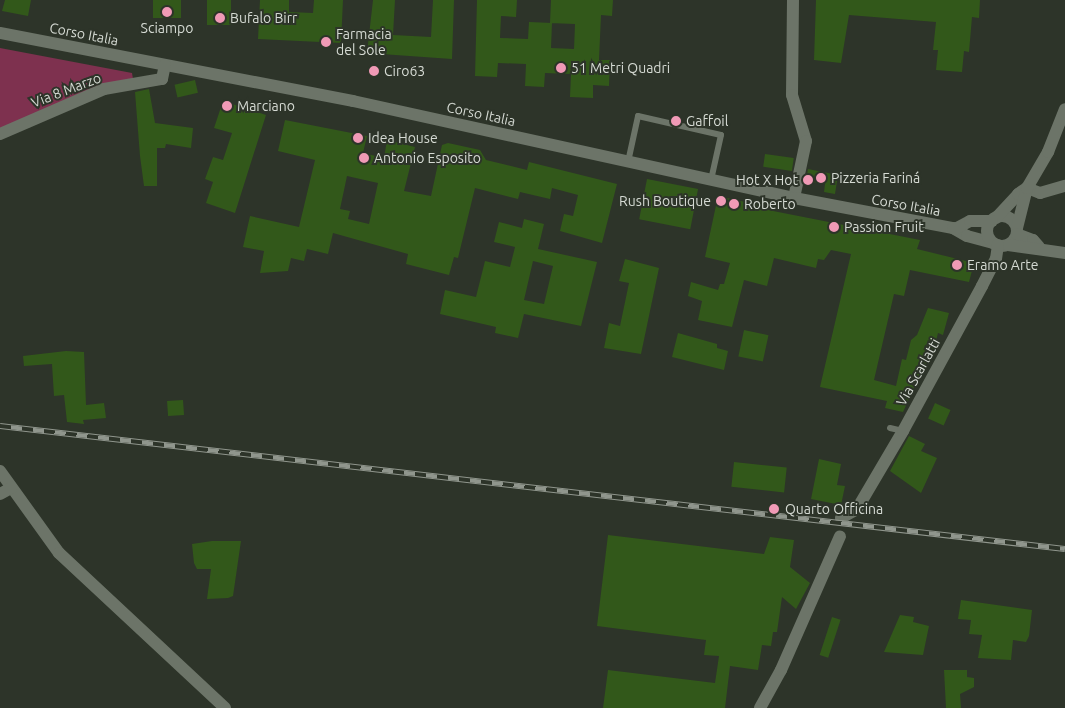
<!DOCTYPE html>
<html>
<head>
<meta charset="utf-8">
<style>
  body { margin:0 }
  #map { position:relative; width:1065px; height:708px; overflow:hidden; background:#2d3429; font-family:Ubuntu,sans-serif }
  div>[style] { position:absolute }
  .green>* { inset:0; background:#7e314f }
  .building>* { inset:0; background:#32581a; transform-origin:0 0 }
  .lane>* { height:6px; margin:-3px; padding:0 3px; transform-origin:3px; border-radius:3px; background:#6c7468 }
  .street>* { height:12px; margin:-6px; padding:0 6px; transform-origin:6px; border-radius:6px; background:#6c7468 }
  .street>.ring { margin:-6px; padding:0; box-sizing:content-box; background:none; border:12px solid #6c7468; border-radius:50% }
  .rail>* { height:5.5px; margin-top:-2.75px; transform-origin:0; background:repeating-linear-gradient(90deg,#2d3429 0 11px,#90968d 0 22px); box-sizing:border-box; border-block:1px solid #90968d }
  .dots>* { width:14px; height:14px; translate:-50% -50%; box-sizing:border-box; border:2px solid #2d3429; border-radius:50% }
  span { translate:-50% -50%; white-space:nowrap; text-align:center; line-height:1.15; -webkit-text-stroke:4px #2d3429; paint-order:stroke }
  .poi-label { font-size:14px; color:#d5dad3 }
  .left { translate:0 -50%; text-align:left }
  .right { translate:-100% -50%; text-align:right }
  .street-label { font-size:14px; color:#d5dad3 }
</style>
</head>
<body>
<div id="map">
  <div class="green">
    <div style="clip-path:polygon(0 48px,132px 73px,133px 79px,0 129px)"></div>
  </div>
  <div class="building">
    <div style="clip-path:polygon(5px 0,31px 0,28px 16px,2px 11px)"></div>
    <div style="left:153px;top:0;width:28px;height:18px"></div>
    <div style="left:207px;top:0;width:24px;height:25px"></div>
    <div style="clip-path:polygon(260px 0,289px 0,289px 12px,313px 13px,314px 0,343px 0,341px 43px,258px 39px)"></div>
    <div style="clip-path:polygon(373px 0,395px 0,393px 35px,431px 37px,433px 0,454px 0,452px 59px,367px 53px)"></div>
    <div style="clip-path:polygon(477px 0,517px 0,516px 17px,501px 16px,500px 38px,528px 39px,529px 22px,552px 23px,551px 48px,574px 49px,575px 24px,550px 23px,551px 0,613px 0,612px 16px,601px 15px,599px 60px,610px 60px,609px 86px,593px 85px,593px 98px,570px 97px,571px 74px,545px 73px,544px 87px,525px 86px,526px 64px,498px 63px,497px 77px,475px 76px)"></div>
    <div style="clip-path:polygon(816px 0,980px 0,979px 18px,972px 17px,969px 52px,964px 51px,962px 72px,936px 70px,938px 50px,933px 50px,936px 22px,849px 15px,841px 63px,814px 60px)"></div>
    <div style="left:195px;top:80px;width:13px;height:21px;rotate:77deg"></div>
    <div style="clip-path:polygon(149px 89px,155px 123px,193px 128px,191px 148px,166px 144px,165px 148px,157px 148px,157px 186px,144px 186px,140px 156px,135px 92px)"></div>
    <div style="clip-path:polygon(223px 101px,266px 115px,235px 213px,206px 203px,213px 182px,205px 179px,213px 157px,223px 160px,232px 133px,214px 128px)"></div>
    <div style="clip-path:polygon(evenodd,285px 120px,367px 136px,363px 153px,384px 158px,387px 140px,415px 147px,404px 191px,431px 196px,442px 145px,448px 143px,480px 150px,486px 160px,527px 170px,529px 162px,617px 184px,602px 243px,560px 231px,564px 214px,573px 216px,578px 195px,552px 188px,550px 199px,520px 192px,518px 199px,475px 188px,458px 258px,454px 257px,449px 275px,406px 264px,408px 254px,333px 233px,328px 254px,307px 249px,304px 261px,291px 258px,288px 271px,260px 273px,264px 251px,243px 247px,250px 216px,299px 227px,315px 160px,278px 151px,285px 120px,347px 176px,378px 183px,369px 224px,348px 219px,350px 211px,340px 209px,347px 176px)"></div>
    <div style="left:765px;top:154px;width:29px;height:13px;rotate:8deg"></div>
    <div style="clip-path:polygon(808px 169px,838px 175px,835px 194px,824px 192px,825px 184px,806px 181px)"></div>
    <div style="left:647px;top:179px;width:52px;height:41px;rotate:11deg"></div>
    <div style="clip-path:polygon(718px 196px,764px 206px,763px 209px,920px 240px,917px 249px,974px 263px,969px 282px,910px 270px,904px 296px,894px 294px,874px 380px,896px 386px,902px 359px,906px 360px,911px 340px,917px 335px,928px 308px,949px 313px,943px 335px,938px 333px,931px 361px,927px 362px,919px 377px,903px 412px,885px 408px,887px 401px,820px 387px,851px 254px,831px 250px,824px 260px,818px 259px,816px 268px,774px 258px,767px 286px,744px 280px,732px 327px,698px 320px,702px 301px,688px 296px,691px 282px,718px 290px,720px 284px,724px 284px,730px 263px,705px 257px)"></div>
    <div style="clip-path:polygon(evenodd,524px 219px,544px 224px,538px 249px,597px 262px,581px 326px,524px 314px,518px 338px,495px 333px,496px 327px,440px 314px,445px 290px,476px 297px,485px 261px,510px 267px,515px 247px,494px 242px,499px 222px,522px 228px,524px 219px,533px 261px,553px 266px,544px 304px,524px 300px,533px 261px)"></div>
    <div style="clip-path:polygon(625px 259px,659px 268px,641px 354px,604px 348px,609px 323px,620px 326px,629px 283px,619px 281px)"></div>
    <div style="left:744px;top:330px;width:25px;height:27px;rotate:12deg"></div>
    <div style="clip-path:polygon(678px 333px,717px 344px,717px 348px,728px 351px,724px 370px,672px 357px)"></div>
    <div style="clip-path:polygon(66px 351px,84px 352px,86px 405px,104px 403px,106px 418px,83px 420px,84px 424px,67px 422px,64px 395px,54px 396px,52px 364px,24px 366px,23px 356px)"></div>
    <div style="left:183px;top:400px;width:15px;height:16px;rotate:86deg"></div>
    <div style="left:935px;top:403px;width:17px;height:17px;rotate:24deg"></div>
    <div style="clip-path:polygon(909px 436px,925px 444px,921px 451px,937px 458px,921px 493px,890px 471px)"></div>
    <div style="clip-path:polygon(819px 459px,841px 464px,837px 485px,845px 486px,841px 505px,811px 499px)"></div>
    <div style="left:734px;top:462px;width:53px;height:25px;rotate:6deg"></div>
    <div style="clip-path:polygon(608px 535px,764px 554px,770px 537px,794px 540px,790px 567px,810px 583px,796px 609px,782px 597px,777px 632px,773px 632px,771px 646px,762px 645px,758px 670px,730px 666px,725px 708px,603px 708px,608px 670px,715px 683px,719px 656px,704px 655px,706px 640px,597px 626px)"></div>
    <div style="clip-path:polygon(212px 541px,241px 541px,233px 596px,228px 598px,207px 599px,211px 569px,197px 569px,194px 563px,192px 544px)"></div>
    <div style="clip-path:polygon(961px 600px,1032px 610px,1029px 636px,1026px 642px,1013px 640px,1011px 660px,978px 658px,982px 635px,969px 634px,971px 620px,958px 619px)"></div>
    <div style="clip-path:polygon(900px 615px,914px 617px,913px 622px,929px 626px,923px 655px,884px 652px)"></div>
    <div style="left:832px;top:617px;width:9px;height:40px;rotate:18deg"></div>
    <div style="clip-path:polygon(944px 670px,967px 670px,967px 677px,974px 678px,974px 687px,960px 694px,961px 708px,946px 708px)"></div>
  </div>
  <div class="lane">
    <div style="left:628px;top:162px;width:47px;rotate:-77.7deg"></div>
    <div style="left:638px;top:116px;width:85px;rotate:12.9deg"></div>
    <div style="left:721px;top:135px;width:46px;rotate:102.5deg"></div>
    <div style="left:890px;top:428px;width:13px;rotate:13deg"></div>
  </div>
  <div class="street">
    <div style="left:793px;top:0;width:95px;rotate:90.6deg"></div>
    <div style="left:792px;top:95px;width:48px;rotate:73.1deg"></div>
    <div style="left:806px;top:141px;width:58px;rotate:101.9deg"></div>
    <div style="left:0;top:33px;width:359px;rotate:10.9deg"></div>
    <div style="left:353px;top:101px;width:452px;rotate:12.4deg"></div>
    <div style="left:794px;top:198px;width:162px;rotate:10.7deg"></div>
    <div style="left:953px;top:228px;width:16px;rotate:30deg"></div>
    <div style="left:967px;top:236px;width:27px;rotate:15deg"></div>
    <div style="left:0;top:134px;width:113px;rotate:-23.4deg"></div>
    <div style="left:104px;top:89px;width:59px;rotate:-9.8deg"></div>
    <div style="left:162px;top:79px;width:14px;rotate:-78deg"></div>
    <div style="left:1027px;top:188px;width:14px;rotate:21deg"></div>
    <div style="left:1040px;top:193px;width:26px;rotate:-16deg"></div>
    <div class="ring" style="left:987px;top:216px;width:18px;height:18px"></div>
    <div style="left:996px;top:218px;width:33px;rotate:-47deg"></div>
    <div style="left:1018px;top:194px;width:11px;rotate:-34deg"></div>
    <div style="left:1017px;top:228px;width:41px;rotate:-76deg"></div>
    <div style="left:1027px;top:188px;width:42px;rotate:-59.7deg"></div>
    <div style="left:1048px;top:152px;width:46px;rotate:-68.4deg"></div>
    <div style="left:955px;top:229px;width:17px;rotate:-28deg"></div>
    <div style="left:970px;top:221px;width:22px"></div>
    <div style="left:1017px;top:234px;width:17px;rotate:21deg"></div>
    <div style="left:1033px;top:240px;width:9px;rotate:49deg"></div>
    <div style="left:1008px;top:245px;width:58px;rotate:8deg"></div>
    <div style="left:0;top:471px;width:101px;rotate:54.3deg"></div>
    <div style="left:59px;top:553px;width:227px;rotate:43deg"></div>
    <div style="left:0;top:494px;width:13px;rotate:-29deg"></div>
    <div style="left:841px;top:518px;width:18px;rotate:-29deg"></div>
    <div style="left:857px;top:509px;width:91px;rotate:-59.5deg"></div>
    <div style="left:903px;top:431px;width:165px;rotate:-61.4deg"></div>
    <div style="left:982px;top:286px;width:30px;rotate:-63deg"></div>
    <div style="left:996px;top:259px;width:14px;rotate:-82deg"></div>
    <div style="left:760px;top:708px;width:43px;rotate:-61.1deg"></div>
    <div style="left:781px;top:670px;width:146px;rotate:-66.2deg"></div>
  </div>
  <div class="rail">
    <div style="left:0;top:426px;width:1072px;rotate:6.59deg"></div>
  </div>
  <div class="dots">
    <div style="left:167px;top:12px;background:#f09ab6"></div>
    <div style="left:220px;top:18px;background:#f09ab6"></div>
    <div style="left:326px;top:42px;background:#f09ab6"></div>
    <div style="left:561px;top:68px;background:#f09ab6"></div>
    <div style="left:374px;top:71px;background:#f09ab6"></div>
    <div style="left:227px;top:106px;background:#f09ab6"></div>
    <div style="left:676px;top:121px;background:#f09ab6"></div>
    <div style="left:358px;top:138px;background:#f09ab6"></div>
    <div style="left:364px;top:158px;background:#f09ab6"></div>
    <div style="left:821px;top:178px;background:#f09ab6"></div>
    <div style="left:808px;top:180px;background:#f09ab6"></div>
    <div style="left:721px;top:201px;background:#f09ab6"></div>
    <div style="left:734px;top:204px;background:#f09ab6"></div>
    <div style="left:834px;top:227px;background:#f09ab6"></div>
    <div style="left:957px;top:265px;background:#f09ab6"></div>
    <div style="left:774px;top:509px;background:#f09ab6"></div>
  </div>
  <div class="poi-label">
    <span class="left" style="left:230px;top:18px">Bufalo Birr</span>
    <span style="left:167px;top:28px">Sciampo</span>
    <span class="left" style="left:336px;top:42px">Farmacia<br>del Sole</span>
    <span class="left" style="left:571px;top:68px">51 Metri Quadri</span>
    <span class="left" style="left:384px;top:71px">Ciro63</span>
    <span class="left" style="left:237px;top:106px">Marciano</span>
    <span class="left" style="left:686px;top:121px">Gaffoil</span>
    <span class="left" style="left:368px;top:138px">Idea House</span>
    <span class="left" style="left:374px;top:158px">Antonio Esposito</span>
    <span class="left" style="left:831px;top:178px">Pizzeria Fariná</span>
    <span class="right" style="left:798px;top:180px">Hot X Hot</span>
    <span class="right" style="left:711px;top:201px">Rush Boutique</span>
    <span class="left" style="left:744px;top:204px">Roberto</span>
    <span class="left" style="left:844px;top:227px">Passion Fruit</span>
    <span class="left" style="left:967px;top:265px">Eramo Arte</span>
    <span class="left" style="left:785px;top:509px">Quarto Officina</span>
  </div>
  <div class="street-label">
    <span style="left:84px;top:34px;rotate:11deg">Corso Italia</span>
    <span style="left:66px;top:90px;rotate:-21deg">Via 8 Marzo</span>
    <span style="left:481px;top:114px;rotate:12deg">Corso Italia</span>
    <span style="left:906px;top:205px;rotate:10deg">Corso Italia</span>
    <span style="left:918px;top:372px;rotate:-61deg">Via Scarlatti</span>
  </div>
</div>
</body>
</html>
